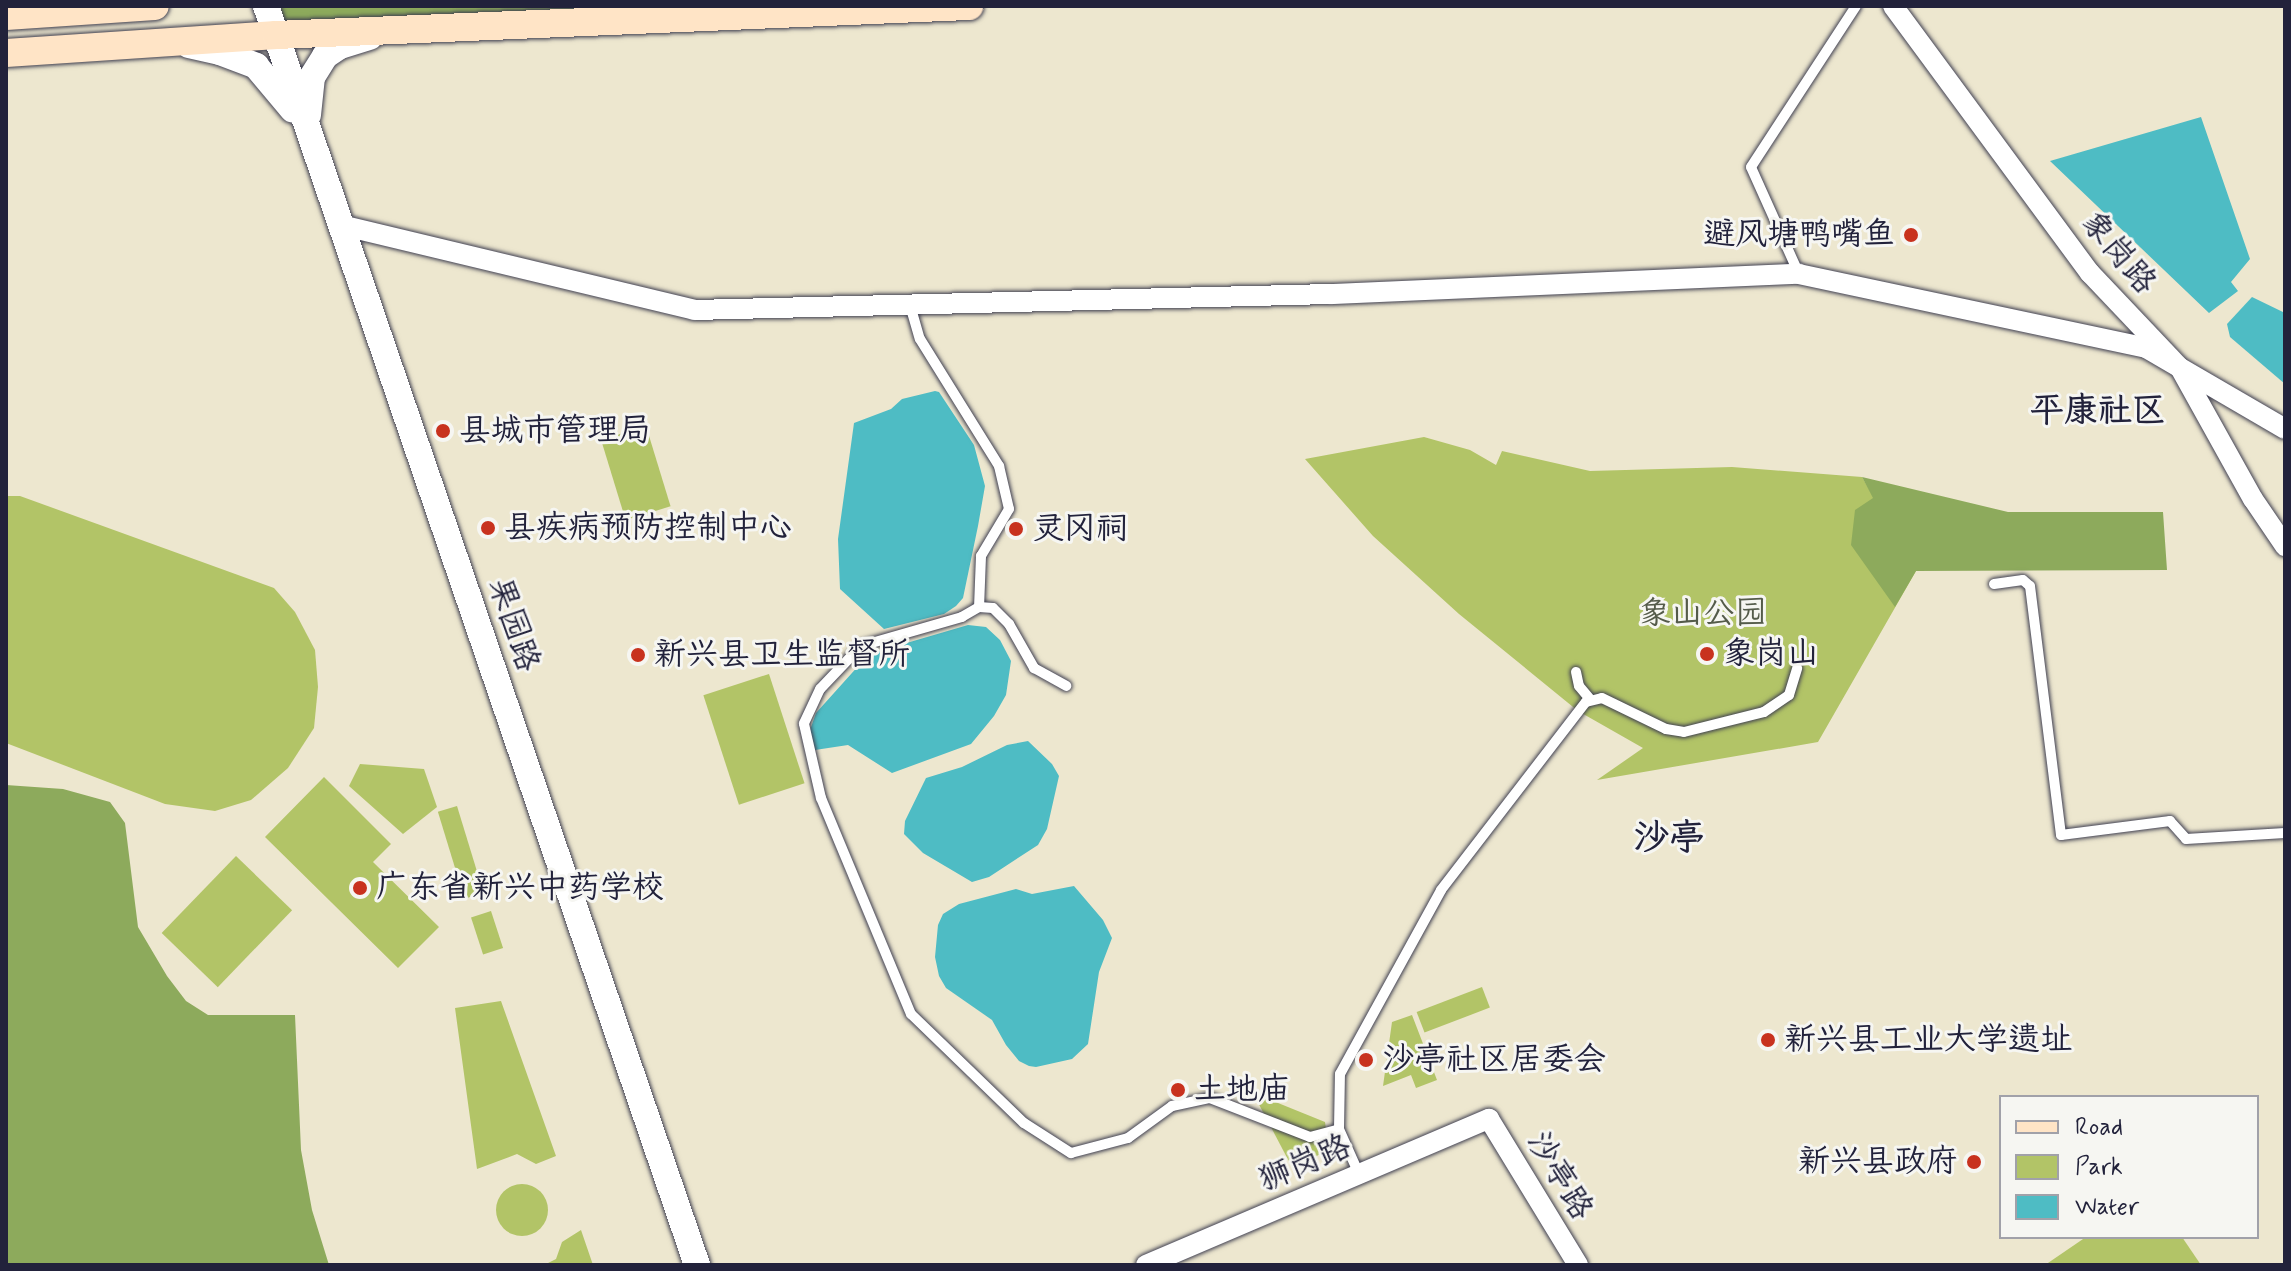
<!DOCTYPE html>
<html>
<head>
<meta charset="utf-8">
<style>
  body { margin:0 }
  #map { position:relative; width:2291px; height:1271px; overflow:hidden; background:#ede7cf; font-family:Mynerve,"LXGW WenKai TC",sans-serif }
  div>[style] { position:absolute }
  .green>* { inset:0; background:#b2c467; transform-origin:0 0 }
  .round { border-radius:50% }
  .forest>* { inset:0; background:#8daa5c }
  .water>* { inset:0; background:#4ebcc4 }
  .roads { filter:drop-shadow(0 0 2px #404051) drop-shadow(0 0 2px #404051) }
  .service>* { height:10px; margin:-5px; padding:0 5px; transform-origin:5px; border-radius:5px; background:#fff }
  .minor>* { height:20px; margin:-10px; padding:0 10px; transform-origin:10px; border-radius:10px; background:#fff }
  .tertiary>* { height:26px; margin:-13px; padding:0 13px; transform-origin:13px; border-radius:13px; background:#fff }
  .secondary>* { height:28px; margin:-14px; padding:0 14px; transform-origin:14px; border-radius:14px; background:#ffe4c6 }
  .dots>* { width:22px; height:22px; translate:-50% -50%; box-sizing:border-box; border:4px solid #f6f6f2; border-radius:50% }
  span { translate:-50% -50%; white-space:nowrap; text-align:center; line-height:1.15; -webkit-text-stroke:6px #f6f6f2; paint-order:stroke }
  .poi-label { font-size:32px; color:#22223b }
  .right { translate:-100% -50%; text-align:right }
  .left { translate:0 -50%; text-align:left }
  .street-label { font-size:32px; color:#22223b }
  .park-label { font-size:32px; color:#545b4a }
  .neighbourhood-label { font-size:34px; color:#22223b; font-weight:700 }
  .quarter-label { font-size:36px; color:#22223b; font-weight:700 }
  .frame { position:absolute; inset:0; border:8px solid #22223b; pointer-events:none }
  .legend { position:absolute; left:1999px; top:1095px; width:260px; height:144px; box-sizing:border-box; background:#f6f6f2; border:2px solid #a1a1a9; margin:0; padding:10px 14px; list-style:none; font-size:24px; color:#22223b }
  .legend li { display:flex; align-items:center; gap:16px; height:40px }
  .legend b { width:40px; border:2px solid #a1a1a9 }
</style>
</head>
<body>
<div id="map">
  <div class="green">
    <div style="left:646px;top:426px;width:84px;height:47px;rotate:73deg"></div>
    <div style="clip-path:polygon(1424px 437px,1470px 450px,1496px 465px,1502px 451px,1590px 471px,1732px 467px,1862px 477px,1916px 571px,1818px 742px,1597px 780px,1643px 748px,1578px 711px,1459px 614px,1373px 536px,1305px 459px)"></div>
    <div style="clip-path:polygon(6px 496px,20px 496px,274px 588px,295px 612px,315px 650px,318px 687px,314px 728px,288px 768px,251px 800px,215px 811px,165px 804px,6px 743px)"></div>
    <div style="left:769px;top:674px;width:115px;height:69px;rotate:72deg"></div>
    <div style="clip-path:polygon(360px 764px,424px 769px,437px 807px,403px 834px,349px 786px)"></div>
    <div style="clip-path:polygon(324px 777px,391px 844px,373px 862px,439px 927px,398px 968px,265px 837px)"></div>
    <div style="left:457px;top:806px;width:91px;height:20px;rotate:73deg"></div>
    <div style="left:236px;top:856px;width:78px;height:107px;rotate:44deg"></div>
    <div style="left:491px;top:911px;width:39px;height:21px;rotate:72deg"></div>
    <div style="left:1482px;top:987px;width:22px;height:70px;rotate:69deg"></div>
    <div style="clip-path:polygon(501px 1001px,556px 1156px,536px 1164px,517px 1154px,477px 1169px,455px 1008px)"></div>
    <div style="clip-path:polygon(1412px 1015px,1437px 1080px,1416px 1088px,1411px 1075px,1383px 1086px,1392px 1022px)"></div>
    <div style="clip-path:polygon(1253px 1093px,1325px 1122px,1329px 1148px,1294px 1171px)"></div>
    <div class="round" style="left:496px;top:1184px;width:52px;height:52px"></div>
    <div style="clip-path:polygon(581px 1230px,593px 1265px,544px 1265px,556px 1259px,562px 1242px)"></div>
    <div style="clip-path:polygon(2086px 1237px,2182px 1237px,2201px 1265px,2045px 1265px)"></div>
  </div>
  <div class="forest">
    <div style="clip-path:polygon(266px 6px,969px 6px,276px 35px)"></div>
    <div style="clip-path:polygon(1862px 477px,2008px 512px,2163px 512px,2167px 570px,1916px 571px,1895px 607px,1851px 545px,1855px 510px,1873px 498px)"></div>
    <div style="clip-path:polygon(6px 785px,63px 789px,110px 802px,125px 823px,138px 927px,167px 976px,186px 1001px,208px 1015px,295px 1015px,301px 1150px,312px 1210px,329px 1265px,6px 1265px)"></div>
  </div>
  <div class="water">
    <div style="clip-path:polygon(2201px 117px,2250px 259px,2231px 282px,2238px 291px,2209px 313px,2050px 161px)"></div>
    <div style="clip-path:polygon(2252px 297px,2285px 313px,2285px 384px,2230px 337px,2227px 324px)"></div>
    <div style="clip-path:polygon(935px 391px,939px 392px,974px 445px,985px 486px,978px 526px,963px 598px,956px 606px,944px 614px,884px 629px,840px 589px,838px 539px,854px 423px,891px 409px,902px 399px)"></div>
    <div style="clip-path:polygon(968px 625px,986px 627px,1000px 640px,1011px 661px,1006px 695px,994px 716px,971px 744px,892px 773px,848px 745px,815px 750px,810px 730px,816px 713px,869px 654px)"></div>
    <div style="clip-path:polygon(1028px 741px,1052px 764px,1059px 776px,1047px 829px,1038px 845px,989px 877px,972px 882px,923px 853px,904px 834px,905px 821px,926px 778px,962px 767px,1007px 745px)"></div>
    <div style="clip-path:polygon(1074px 886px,1103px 920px,1112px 938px,1099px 972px,1088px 1044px,1072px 1059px,1036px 1067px,1029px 1066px,1019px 1061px,1006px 1045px,992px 1020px,946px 988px,939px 976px,935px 957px,938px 925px,943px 914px,959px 904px,1016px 889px,1032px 894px)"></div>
  </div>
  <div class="roads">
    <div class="service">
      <div style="left:1799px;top:274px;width:117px;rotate:-114.2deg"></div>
      <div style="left:1751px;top:167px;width:192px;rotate:-56.9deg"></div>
      <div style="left:910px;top:305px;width:35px;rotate:74deg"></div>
      <div style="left:920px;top:339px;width:150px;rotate:58.1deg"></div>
      <div style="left:999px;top:466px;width:44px;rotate:76.9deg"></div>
      <div style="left:1009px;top:509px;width:55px;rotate:120.8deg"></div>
      <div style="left:981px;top:556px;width:51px;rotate:92.2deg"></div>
      <div style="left:979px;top:607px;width:20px;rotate:150deg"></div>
      <div style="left:962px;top:617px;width:105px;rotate:164deg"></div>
      <div style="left:861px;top:646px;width:59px;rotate:133.6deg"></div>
      <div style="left:820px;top:689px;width:38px;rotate:115deg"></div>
      <div style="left:804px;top:724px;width:76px;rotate:77.1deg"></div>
      <div style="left:821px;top:798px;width:234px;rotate:67.4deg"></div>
      <div style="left:911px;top:1014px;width:157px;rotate:44deg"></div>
      <div style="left:1024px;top:1123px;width:56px;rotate:32.6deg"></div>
      <div style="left:1071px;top:1153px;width:59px;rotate:-14.7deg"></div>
      <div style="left:1128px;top:1138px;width:54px;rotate:-36deg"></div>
      <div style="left:1172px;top:1106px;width:39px;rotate:-12deg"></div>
      <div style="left:1210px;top:1098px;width:107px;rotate:21.3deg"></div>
      <div style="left:1310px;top:1137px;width:30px;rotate:-15deg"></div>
      <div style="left:1994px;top:584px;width:29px;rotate:-8deg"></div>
      <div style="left:2023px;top:580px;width:9px;rotate:41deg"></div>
      <div style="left:2030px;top:586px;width:251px;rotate:82.9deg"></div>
      <div style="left:2061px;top:835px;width:110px;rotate:-7.3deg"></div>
      <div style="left:2170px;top:821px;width:24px;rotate:48deg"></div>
      <div style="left:2186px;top:839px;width:99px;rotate:-3.5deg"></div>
      <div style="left:979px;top:607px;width:14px;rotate:4deg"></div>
      <div style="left:993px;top:608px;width:23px;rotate:45deg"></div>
      <div style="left:1009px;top:624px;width:51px;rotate:60.4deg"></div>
      <div style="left:1034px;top:668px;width:37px;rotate:29deg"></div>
      <div style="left:1576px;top:672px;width:14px;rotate:78deg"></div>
      <div style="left:1579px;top:686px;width:17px;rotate:50deg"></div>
      <div style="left:1359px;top:1174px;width:49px;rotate:-114deg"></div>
      <div style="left:1339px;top:1129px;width:55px;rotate:-89deg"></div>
      <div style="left:1340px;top:1074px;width:210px;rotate:-61.2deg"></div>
      <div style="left:1441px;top:890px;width:237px;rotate:-52.4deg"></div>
      <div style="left:1586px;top:702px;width:16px;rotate:-14deg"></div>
      <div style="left:1602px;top:698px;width:71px;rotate:25.8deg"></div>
      <div style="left:1666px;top:729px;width:18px;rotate:9deg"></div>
      <div style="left:1684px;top:732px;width:82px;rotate:-14deg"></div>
      <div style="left:1764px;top:712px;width:30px;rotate:-34deg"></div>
      <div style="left:1789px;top:695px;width:28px;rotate:-73deg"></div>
    </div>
    <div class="minor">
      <div style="left:1893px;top:6px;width:332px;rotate:53.6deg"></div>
      <div style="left:2090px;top:273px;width:131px;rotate:46.5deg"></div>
      <div style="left:2180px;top:368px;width:150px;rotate:60.9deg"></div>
      <div style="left:2253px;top:499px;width:57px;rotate:55.8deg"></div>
      <div style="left:341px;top:225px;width:363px;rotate:13.5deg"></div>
      <div style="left:694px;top:310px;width:638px;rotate:-1.44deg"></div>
      <div style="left:1332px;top:294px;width:467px;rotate:-2.5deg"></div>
      <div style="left:1799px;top:274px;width:355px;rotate:12deg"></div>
      <div style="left:2146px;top:348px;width:161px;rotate:30.2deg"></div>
      <div style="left:1146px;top:1265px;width:373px;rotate:-23.1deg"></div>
      <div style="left:1489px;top:1119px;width:171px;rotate:58.6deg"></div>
    </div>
    <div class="tertiary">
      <div style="left:266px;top:6px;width:1331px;rotate:71.1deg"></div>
      <div style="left:189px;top:45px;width:32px;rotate:13deg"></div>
      <div style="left:220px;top:52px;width:39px;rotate:21deg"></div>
      <div style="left:256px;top:66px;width:57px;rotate:49.9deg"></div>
      <div style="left:308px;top:115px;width:38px;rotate:-84deg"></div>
      <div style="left:312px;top:77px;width:25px;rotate:-58deg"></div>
      <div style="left:325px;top:56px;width:18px;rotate:-34deg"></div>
      <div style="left:340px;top:46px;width:31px;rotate:-17deg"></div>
    </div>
    <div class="secondary">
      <div style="left:6px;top:16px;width:149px;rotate:-3.8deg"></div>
      <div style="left:6px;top:53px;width:271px;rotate:-3.8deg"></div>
      <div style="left:276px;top:35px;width:694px;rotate:-2.4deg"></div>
    </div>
  </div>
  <div class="dots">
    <div style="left:1911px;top:235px;background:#c8321e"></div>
    <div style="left:443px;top:431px;background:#c8321e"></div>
    <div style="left:488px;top:528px;background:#c8321e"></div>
    <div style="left:1016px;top:529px;background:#c8321e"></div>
    <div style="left:1707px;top:654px;background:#c8321e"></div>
    <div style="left:638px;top:655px;background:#c8321e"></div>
    <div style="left:360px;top:888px;background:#c8321e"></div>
    <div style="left:1768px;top:1040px;background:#c8321e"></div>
    <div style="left:1366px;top:1060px;background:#c8321e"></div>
    <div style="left:1178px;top:1090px;background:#c8321e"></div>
    <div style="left:1974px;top:1162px;background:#c8321e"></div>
  </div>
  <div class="poi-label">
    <span class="right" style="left:1895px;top:235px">避风塘鸭嘴鱼</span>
    <span class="left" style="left:459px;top:431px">县城市管理局</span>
    <span class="left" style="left:504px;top:528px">县疾病预防控制中心</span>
    <span class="left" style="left:1032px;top:529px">灵冈祠</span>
    <span class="left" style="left:1723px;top:654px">象岗山</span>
    <span class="left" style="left:654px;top:655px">新兴县卫生监督所</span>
    <span class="left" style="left:376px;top:888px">广东省新兴中药学校</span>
    <span class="left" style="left:1784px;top:1040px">新兴县工业大学遗址</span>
    <span class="left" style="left:1382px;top:1060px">沙亭社区居委会</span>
    <span class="left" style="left:1194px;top:1090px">土地庙</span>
    <span class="right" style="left:1958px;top:1162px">新兴县政府</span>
  </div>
  <div class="street-label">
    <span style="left:2118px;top:253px;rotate:50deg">象岗路</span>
    <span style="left:513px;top:625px;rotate:71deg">果园路</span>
    <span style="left:1305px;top:1164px;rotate:-23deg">狮岗路</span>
    <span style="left:1559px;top:1176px;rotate:59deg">沙亭路</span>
  </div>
  <div class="park-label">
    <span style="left:1703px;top:614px">象山公园</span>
  </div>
  <div class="neighbourhood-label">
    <span style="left:2098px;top:412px">平康社区</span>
  </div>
  <div class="quarter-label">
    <span style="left:1669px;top:840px">沙亭</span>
  </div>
  <div class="frame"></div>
  <ul class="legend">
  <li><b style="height:10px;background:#ffe4c6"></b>Road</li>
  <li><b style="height:22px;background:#b2c467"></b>Park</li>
  <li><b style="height:22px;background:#4ebcc4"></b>Water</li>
  </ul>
</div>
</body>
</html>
